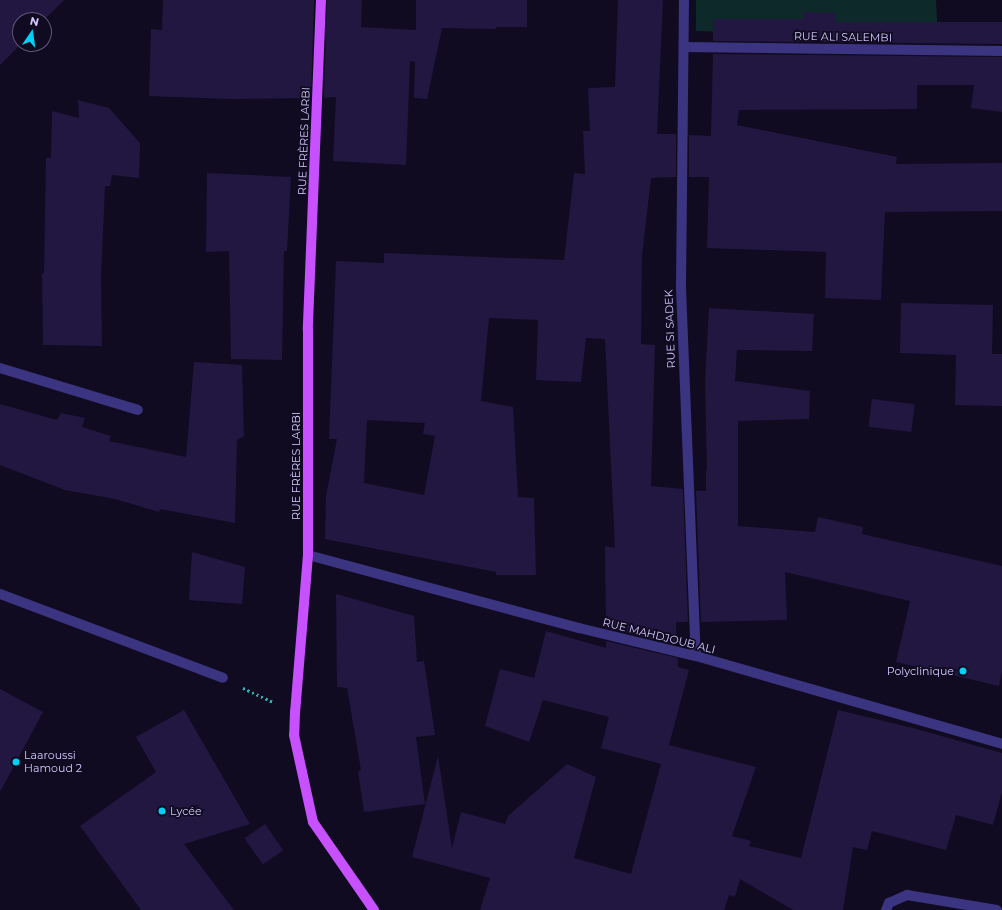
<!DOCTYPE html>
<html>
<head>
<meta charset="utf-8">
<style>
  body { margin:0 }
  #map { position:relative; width:1002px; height:910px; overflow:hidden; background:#100b20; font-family:Montserrat,sans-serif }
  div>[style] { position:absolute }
  .green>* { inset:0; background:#0e292a }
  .building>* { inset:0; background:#221741; transform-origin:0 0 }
  .path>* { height:2.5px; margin-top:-1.25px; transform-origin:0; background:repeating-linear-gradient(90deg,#28b5b3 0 2px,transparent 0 5px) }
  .minor>* { height:10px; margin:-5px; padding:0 5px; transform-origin:5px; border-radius:5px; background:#3b3481 }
  .major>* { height:10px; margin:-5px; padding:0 5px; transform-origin:5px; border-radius:5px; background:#c751ff }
  .dots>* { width:11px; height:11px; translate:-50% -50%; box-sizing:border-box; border:2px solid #100b20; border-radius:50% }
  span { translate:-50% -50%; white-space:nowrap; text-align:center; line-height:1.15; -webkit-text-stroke:3.5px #100b20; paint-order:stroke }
  .street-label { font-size:11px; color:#d3caff }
  .poi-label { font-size:11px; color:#d3caff }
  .right { translate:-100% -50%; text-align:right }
  .left { translate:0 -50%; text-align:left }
  .north { position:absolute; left:12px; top:12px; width:40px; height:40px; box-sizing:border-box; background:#100b20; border:1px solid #5e5779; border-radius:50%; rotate:13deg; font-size:11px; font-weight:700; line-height:16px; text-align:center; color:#d3caff }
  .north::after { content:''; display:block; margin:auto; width:14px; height:18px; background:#00d0f5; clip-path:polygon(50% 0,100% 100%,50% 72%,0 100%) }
</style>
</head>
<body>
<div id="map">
  <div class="green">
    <div style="clip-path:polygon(696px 0,936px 0,938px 39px,696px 31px)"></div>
  </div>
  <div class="building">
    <div style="clip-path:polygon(0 0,64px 0,44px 20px,20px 20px,21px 44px,0 65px)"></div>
    <div style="clip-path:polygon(163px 0,314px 0,311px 98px,231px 99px,149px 96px,151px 29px,162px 30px)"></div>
    <div style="clip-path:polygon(327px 0,362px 0,361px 27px,416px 30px,416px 0,527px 0,527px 27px,496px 27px,496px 29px,442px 28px,427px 99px,414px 98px,415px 62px,410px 61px,406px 165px,333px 161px,336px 97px,324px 98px)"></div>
    <div style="clip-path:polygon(evenodd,618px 0,663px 0,657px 134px,676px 134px,676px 177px,651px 178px,642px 256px,641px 344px,655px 345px,651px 486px,683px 489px,688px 622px,676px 622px,677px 645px,606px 628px,605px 546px,615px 548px,605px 339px,586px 338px,581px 382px,536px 380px,538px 320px,489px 318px,481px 401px,513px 407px,518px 497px,534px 498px,536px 575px,496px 575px,496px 572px,325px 539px,326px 496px,337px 439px,329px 439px,336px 261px,384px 263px,384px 253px,564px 260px,574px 173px,585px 174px,583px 131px,590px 131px,588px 88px,615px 87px,618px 0,367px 420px,425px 423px,423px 434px,435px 436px,424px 495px,364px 483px,367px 420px)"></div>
    <div style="clip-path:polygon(803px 12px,835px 13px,835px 22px,1002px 22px,1002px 44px,713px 41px,713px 19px,803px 19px)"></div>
    <div style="clip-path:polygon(713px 54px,1002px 57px,1002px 112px,971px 108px,974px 85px,917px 85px,917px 109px,739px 110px,737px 125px,897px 157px,896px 164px,1002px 163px,1002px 211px,885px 212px,881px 300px,825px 298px,826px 252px,707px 248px,709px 177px,689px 177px,689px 135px,711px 136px)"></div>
    <div style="clip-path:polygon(78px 100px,109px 108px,140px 143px,139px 178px,112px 175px,110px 186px,105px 186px,101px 278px,102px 346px,43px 345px,42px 273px,44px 274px,46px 158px,51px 158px,52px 111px,79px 118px)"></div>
    <div style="clip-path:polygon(207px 173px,291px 177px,287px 251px,284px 251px,282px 360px,231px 359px,229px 251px,206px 252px)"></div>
    <div style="clip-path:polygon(901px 303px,993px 305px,992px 354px,1002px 354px,1002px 406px,955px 405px,956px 355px,900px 353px)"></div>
    <div style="clip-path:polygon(709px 308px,814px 314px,812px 351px,737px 350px,735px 381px,810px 391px,809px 419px,738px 421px,738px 526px,815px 532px,818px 517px,863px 527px,862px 534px,1002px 566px,1002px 671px,999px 686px,896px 662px,910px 601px,785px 572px,787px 620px,701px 622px,696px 491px,706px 491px,706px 470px,707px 470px,705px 382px)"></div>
    <div style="clip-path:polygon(194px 362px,242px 365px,244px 436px,237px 440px,235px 523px,160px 509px,159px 512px,115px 499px,65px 490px,0 465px,0 404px,57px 420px,61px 413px,85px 418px,82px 427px,111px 436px,109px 441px,186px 457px)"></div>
    <div style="left:872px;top:399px;width:43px;height:28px;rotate:7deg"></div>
    <div style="clip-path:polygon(192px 552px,245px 567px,242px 604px,189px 600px)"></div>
    <div style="clip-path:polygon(336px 594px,414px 616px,417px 662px,424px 661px,435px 735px,416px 737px,425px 804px,364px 812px,358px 771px,361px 770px,347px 688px,337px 687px)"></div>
    <div style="clip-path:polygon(546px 631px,606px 648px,606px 641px,678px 658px,678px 667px,689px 670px,669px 745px,756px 767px,732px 836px,751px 841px,749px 846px,801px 858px,838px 710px,913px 728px,1002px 753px,1002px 792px,993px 825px,956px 815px,946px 850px,872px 831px,867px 850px,853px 847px,843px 910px,793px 910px,740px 879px,735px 897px,729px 895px,724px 910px,480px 910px,490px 878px,412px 857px,438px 756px,452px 848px,461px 812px,505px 824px,508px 816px,567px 764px,596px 777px,574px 858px,631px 874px,661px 764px,601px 748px,609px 717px,543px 700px,529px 742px,485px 726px,500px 669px,534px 678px)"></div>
    <div style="clip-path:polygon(0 689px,43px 712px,0 792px)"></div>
    <div style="clip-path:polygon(184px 710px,250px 824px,184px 844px,234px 910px,141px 910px,80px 826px,156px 772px,136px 737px)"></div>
    <div style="left:265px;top:824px;width:32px;height:25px;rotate:55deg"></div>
  </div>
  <div class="path">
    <div style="left:243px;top:688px;width:33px;rotate:25deg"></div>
  </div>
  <div class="minor">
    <div style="left:684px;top:0;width:288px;rotate:90.6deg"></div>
    <div style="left:681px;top:288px;width:368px;rotate:87.7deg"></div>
    <div style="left:684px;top:47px;width:318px;rotate:0.7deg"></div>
    <div style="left:0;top:368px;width:144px;rotate:16.9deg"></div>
    <div style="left:308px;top:555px;width:281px;rotate:15.1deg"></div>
    <div style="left:579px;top:628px;width:120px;rotate:13.5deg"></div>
    <div style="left:696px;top:656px;width:318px;rotate:16deg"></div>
    <div style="left:0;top:594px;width:238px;rotate:20.6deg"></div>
    <div style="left:886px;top:910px;width:8px;rotate:-67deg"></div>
    <div style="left:889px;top:903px;width:20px;rotate:-24deg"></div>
    <div style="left:907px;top:895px;width:91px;rotate:9.5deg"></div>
  </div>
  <div class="major">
    <div style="left:321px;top:0;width:330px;rotate:92.3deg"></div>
    <div style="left:308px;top:330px;width:225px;rotate:90deg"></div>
    <div style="left:308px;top:555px;width:158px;rotate:94.7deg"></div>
    <div style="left:295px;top:712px;width:23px;rotate:92deg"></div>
    <div style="left:294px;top:735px;width:89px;rotate:77.7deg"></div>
    <div style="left:313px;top:822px;width:107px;rotate:55.3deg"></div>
  </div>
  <div class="dots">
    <div style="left:963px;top:671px;background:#00d0f5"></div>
    <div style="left:16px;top:762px;background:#00d0f5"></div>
    <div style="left:162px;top:811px;background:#00d0f5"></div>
  </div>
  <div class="street-label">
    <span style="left:843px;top:37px;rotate:1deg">RUE ALI SALEMBI</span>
    <span style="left:304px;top:141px;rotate:-88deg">RUE FRÈRES LARBI</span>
    <span style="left:670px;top:329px;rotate:-92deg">RUE SI SADEK</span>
    <span style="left:296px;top:466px;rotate:-90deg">RUE FRÈRES LARBI</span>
    <span style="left:659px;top:636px;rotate:14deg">RUE MAHDJOUB ALI</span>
  </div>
  <div class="poi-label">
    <span class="right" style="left:954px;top:671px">Polyclinique</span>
    <span class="left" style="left:24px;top:762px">Laaroussi<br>Hamoud 2</span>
    <span class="left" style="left:170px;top:811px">Lycée</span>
  </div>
  <div class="north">N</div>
</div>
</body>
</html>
